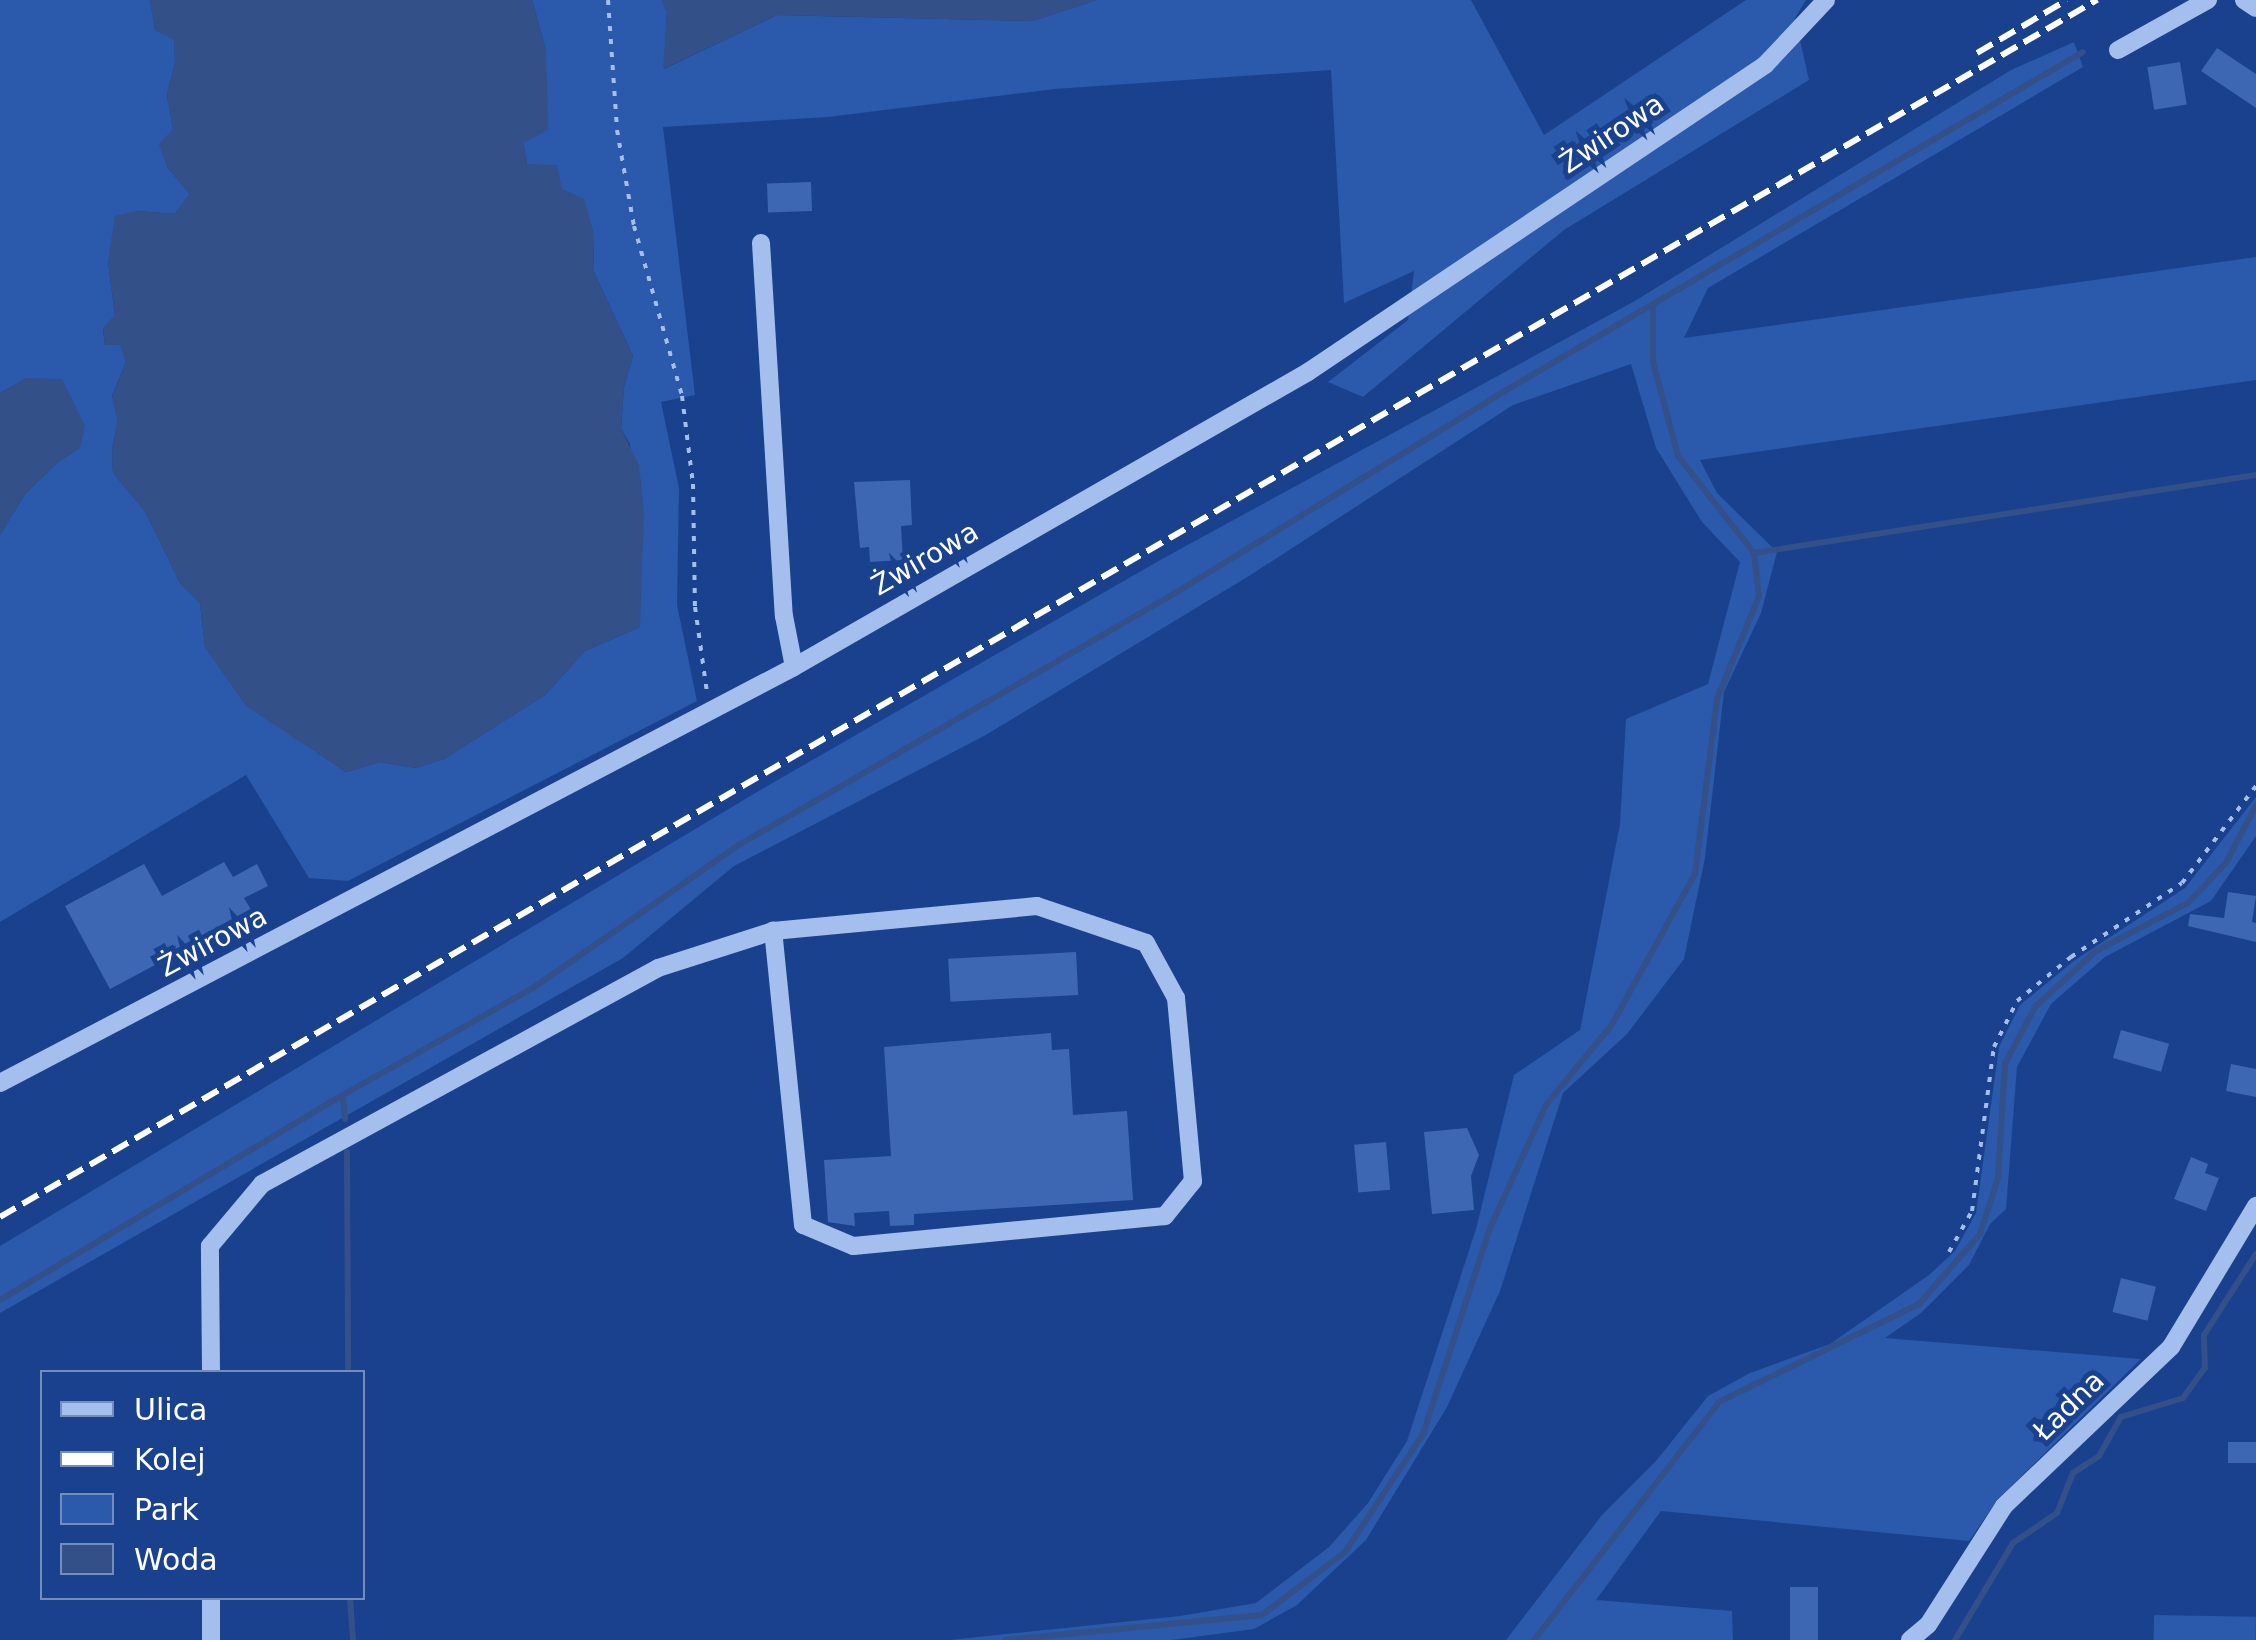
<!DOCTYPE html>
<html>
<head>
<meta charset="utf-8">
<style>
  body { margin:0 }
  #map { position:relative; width:2256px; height:1640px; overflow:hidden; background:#19418d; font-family:"DejaVu Sans",sans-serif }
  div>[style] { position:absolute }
  .green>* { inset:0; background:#2b59ab; transform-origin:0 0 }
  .water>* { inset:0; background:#335089 }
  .stream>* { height:6px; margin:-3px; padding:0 3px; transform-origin:3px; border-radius:3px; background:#335089 }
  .building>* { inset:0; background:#3d67b3; transform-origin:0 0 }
  .path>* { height:4px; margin-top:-2px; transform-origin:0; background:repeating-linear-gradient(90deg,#a4bfee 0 5px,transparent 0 13px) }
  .minor>* { height:18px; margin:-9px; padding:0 9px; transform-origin:9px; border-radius:9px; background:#a4bfee }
  .rail>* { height:6px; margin-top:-3px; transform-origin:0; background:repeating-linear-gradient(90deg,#fff 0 18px,transparent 0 26px) }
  span { translate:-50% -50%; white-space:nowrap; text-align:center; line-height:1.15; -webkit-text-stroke:10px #19418d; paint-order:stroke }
  .street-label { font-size:28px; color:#fff }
  .legend { position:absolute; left:40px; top:1370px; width:325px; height:230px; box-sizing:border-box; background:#19418d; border:2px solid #758dbb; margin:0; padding:12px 18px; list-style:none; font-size:30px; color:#fff }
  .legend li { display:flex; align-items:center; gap:20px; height:50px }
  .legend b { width:50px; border:2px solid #758dbb }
</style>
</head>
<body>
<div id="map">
  <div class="green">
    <div style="clip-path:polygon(0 0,150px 0,155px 30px,174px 39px,175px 63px,167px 95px,173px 129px,167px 167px,190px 194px,175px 214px,137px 211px,108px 261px,115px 316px,103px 329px,105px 345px,121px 345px,126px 362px,112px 396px,118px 420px,112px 450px,113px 473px,145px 511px,180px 583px,200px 603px,205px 647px,246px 705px,346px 772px,380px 762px,416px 768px,444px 759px,545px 695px,585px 651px,640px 627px,630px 444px,621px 429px,624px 387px,633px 356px,594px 272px,593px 231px,562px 189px,527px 164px,523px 143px,546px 50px,532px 0,662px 0,667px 12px,664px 69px,777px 15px,1032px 21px,1097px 0,1471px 0,1544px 135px,1746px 0,1806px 0,1795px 18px,1809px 80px,1564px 230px,1363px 397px,1328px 382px,1408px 320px,1414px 271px,1344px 303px,1331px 70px,1055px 89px,828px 117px,663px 127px,695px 395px,661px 402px,679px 488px,677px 605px,697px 701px,348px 881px,309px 878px,246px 775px,0 922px,0 535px,25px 494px,58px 462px,80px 448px,27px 378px,0 393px)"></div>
    <div style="clip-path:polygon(2074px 42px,2083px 67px,1708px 288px,1684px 338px,2256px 257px,2256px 380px,1700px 460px,1717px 493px,1777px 552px,1761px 613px,1724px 692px,1705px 858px,1684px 959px,1627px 1034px,1563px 1093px,1500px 1291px,1447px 1407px,1366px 1540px,1297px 1605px,1254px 1629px,1172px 1640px,949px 1640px,1180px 1616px,1256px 1603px,1329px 1547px,1368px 1503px,1407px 1441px,1476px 1229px,1514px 1075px,1580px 1030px,1620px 824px,1626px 719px,1708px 684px,1740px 562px,1702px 522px,1656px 448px,1631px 364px,1513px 405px,1249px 576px,984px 736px,734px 866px,623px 958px,0 1313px,0 1246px,762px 789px,1162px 559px,1633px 302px,2011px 70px)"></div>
    <div style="clip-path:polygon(2256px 797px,2256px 836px,2211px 901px,2105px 957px,2051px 1004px,2017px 1067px,2006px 1209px,1990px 1224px,1969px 1265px,1921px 1313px,1885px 1338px,2141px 1359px,1998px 1499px,1969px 1541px,1661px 1511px,1596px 1600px,1732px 1611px,1733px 1640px,1506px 1640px,1602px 1515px,1656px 1461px,1708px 1396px,1750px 1373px,1830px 1344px,1929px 1275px,1955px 1251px,1976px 1213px,1999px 1047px,2020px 1005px,2075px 960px,2185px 888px)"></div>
    <div style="left:2154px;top:1615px;width:102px;height:25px;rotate:1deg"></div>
  </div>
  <div class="water">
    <div style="clip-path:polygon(150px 0,532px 0,546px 50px,548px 130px,523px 143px,527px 164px,557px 165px,562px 189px,584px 199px,593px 231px,594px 272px,633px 356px,624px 387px,621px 429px,639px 465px,644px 512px,640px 627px,585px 651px,545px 695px,444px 759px,416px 768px,380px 762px,346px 772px,246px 706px,205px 647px,200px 603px,180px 583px,145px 511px,113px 473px,112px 450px,118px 420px,112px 397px,126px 362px,120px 345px,105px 345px,103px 328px,115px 315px,108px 261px,115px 216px,137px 211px,175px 214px,190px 194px,167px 167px,159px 144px,173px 129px,167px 95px,175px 63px,174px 40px,155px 30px)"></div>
    <div style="clip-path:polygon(662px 0,1097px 0,1032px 21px,777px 15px,663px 69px,667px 12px)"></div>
    <div style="clip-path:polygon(27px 378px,62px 379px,85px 426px,80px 448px,58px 462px,25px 494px,0 535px,0 393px)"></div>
  </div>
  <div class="stream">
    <div style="left:1754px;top:553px;width:508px;rotate:-8.83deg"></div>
    <div style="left:343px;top:1095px;width:24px;rotate:85deg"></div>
    <div style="left:347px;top:1152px;width:220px;rotate:89.7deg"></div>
    <div style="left:0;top:1300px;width:400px;rotate:-30.9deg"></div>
    <div style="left:343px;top:1095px;width:218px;rotate:-29.4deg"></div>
    <div style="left:533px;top:988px;width:251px;rotate:-34.8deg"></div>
    <div style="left:739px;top:845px;width:494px;rotate:-30deg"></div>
    <div style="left:1167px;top:598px;width:394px;rotate:-31.5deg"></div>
    <div style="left:1503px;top:392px;width:672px;rotate:-30.38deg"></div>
    <div style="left:350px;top:1598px;width:42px;rotate:85.9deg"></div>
    <div style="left:1006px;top:1640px;width:257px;rotate:-5.6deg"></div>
    <div style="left:1262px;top:1615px;width:104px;rotate:-37.2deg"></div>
    <div style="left:1345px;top:1552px;width:141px;rotate:-56.5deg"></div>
    <div style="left:1423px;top:1434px;width:217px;rotate:-72deg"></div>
    <div style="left:1490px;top:1228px;width:135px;rotate:-65.5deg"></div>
    <div style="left:1546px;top:1105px;width:102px;rotate:-50.6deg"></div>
    <div style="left:1611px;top:1026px;width:174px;rotate:-61.1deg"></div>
    <div style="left:1695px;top:874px;width:176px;rotate:-82.8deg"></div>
    <div style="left:1717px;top:699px;width:111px;rotate:-67.8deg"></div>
    <div style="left:1759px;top:596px;width:43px;rotate:-96.6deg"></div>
    <div style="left:1754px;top:553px;width:123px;rotate:-128.1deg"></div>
    <div style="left:1678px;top:456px;width:97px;rotate:-104.9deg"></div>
    <div style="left:1653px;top:362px;width:57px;rotate:-90deg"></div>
    <div style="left:1534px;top:1640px;width:301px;rotate:-52.1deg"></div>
    <div style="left:1719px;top:1402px;width:223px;rotate:-26.1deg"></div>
    <div style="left:1919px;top:1304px;width:93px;rotate:-48.9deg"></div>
    <div style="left:1980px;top:1234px;width:59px;rotate:-72.2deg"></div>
    <div style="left:1998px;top:1178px;width:114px;rotate:-86.5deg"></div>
    <div style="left:2005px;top:1064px;width:64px;rotate:-62.2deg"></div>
    <div style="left:2035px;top:1007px;width:83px;rotate:-42.6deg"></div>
    <div style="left:2096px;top:951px;width:104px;rotate:-27.6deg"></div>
    <div style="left:2188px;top:903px;width:55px;rotate:-46.5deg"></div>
    <div style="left:2226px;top:863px;width:65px;rotate:-62.7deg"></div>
    <div style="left:1955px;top:1640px;width:113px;rotate:-59.1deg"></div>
    <div style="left:2013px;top:1543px;width:53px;rotate:-34.3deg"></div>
    <div style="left:2057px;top:1513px;width:43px;rotate:-68.2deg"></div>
    <div style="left:2073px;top:1473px;width:31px;rotate:-33deg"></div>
    <div style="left:2099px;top:1456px;width:45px;rotate:-60.6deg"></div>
    <div style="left:2121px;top:1417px;width:65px;rotate:-17deg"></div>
    <div style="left:2183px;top:1398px;width:37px;rotate:-54deg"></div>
    <div style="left:2205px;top:1368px;width:33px;rotate:-92deg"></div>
    <div style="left:2204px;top:1335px;width:96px;rotate:-57.3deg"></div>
  </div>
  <div class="building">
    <div style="clip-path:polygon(2217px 48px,2256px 74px,2256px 108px,2201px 71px)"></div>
    <div style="left:2180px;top:62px;width:43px;height:33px;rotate:81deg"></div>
    <div style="left:811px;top:182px;width:29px;height:44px;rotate:88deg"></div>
    <div style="clip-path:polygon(910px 480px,912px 525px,901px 526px,903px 560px,870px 562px,869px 547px,860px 548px,854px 482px)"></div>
    <div style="clip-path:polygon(224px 862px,233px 877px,257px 864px,268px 886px,244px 898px,253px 913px,110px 989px,65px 906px,144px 864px,162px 896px)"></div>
    <div style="clip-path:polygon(2228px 892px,2256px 896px,2252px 922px,2256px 923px,2256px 942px,2188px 926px,2190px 914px,2224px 918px)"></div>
    <div style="left:1076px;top:952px;width:43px;height:128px;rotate:87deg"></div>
    <div style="left:2121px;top:1030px;width:50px;height:29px;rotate:16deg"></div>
    <div style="clip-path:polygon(1051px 1033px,1052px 1050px,1069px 1049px,1073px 1115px,1127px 1111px,1133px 1200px,914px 1214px,914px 1225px,890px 1226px,889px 1211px,854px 1213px,855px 1226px,828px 1222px,824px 1160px,891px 1156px,884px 1047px)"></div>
    <div style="clip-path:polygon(2231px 1064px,2256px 1069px,2256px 1097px,2226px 1091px)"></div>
    <div style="clip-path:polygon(1467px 1128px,1479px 1155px,1471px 1176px,1474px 1210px,1432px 1214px,1424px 1132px)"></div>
    <div style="left:1386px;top:1142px;width:48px;height:32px;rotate:85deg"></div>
    <div style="clip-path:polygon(2191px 1157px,2208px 1164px,2205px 1173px,2219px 1178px,2206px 1211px,2174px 1199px)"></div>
    <div style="left:2121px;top:1278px;width:36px;height:35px;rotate:14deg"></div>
    <div style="left:2228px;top:1442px;width:28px;height:21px"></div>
    <div style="left:1790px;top:1587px;width:28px;height:53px"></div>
  </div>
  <div class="path">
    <div style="left:608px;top:0;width:130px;rotate:86deg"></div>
    <div style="left:617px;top:130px;width:97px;rotate:80deg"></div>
    <div style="left:634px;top:226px;width:177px;rotate:74.2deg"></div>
    <div style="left:682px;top:396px;width:89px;rotate:82.9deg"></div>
    <div style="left:693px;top:484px;width:123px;rotate:89.1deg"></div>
    <div style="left:695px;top:607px;width:86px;rotate:82deg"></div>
    <div style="left:1949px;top:1252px;width:47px;rotate:-60.7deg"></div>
    <div style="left:1972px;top:1211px;width:165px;rotate:-82.4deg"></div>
    <div style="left:1994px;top:1047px;width:51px;rotate:-63.4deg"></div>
    <div style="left:2017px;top:1001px;width:70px;rotate:-39.2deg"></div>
    <div style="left:2071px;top:957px;width:133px;rotate:-33.7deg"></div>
    <div style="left:2182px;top:883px;width:122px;rotate:-52.7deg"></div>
  </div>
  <div class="minor">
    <div style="left:2244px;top:0;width:14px;rotate:34deg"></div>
    <div style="left:2118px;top:50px;width:103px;rotate:-29.1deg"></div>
    <div style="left:761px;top:243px;width:374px;rotate:86.5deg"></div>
    <div style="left:784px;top:616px;width:52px;rotate:78.9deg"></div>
    <div style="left:0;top:1083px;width:896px;rotate:-27.65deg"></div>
    <div style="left:794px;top:667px;width:593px;rotate:-29.85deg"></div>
    <div style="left:1308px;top:372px;width:551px;rotate:-33.89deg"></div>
    <div style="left:1765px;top:65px;width:89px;rotate:-46.8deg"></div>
    <div style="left:211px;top:1372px;width:126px;rotate:-90.5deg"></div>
    <div style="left:210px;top:1246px;width:81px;rotate:-50deg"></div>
    <div style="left:262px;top:1184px;width:451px;rotate:-28.6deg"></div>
    <div style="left:658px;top:968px;width:121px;rotate:-17.8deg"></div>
    <div style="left:773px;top:931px;width:265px;rotate:-5.4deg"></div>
    <div style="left:1037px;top:906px;width:115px;rotate:18.7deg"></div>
    <div style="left:1146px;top:943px;width:63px;rotate:61.4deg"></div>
    <div style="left:1176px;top:998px;width:184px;rotate:84.7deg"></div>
    <div style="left:1193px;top:1181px;width:45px;rotate:128.7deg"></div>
    <div style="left:1165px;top:1216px;width:313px;rotate:174.5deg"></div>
    <div style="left:853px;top:1246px;width:54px;rotate:-157.2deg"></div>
    <div style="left:803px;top:1225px;width:296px;rotate:-95.8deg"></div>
    <div style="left:211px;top:1598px;width:42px;rotate:90deg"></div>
    <div style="left:1910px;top:1640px;width:23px;rotate:-40deg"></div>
    <div style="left:1928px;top:1625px;width:141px;rotate:-57.4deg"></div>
    <div style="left:2004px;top:1506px;width:231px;rotate:-43.6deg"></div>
    <div style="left:2171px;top:1347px;width:165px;rotate:-58.9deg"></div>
  </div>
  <div class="rail">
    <div style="left:1977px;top:53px;width:104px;rotate:-30.5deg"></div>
    <div style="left:0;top:1217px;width:2425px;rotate:-30.13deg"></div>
  </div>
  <div class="street-label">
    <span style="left:1612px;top:134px;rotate:-34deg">Żwirowa</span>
    <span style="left:925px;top:559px;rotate:-30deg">Żwirowa</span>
    <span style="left:213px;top:942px;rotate:-28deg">Żwirowa</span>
    <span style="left:2069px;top:1406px;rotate:-44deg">Ładna</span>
  </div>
  <ul class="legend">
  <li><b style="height:12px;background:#a4bfee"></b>Ulica</li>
  <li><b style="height:12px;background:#fff"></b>Kolej</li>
  <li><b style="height:28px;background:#2b59ab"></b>Park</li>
  <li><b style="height:28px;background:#335089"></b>Woda</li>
  </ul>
</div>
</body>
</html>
